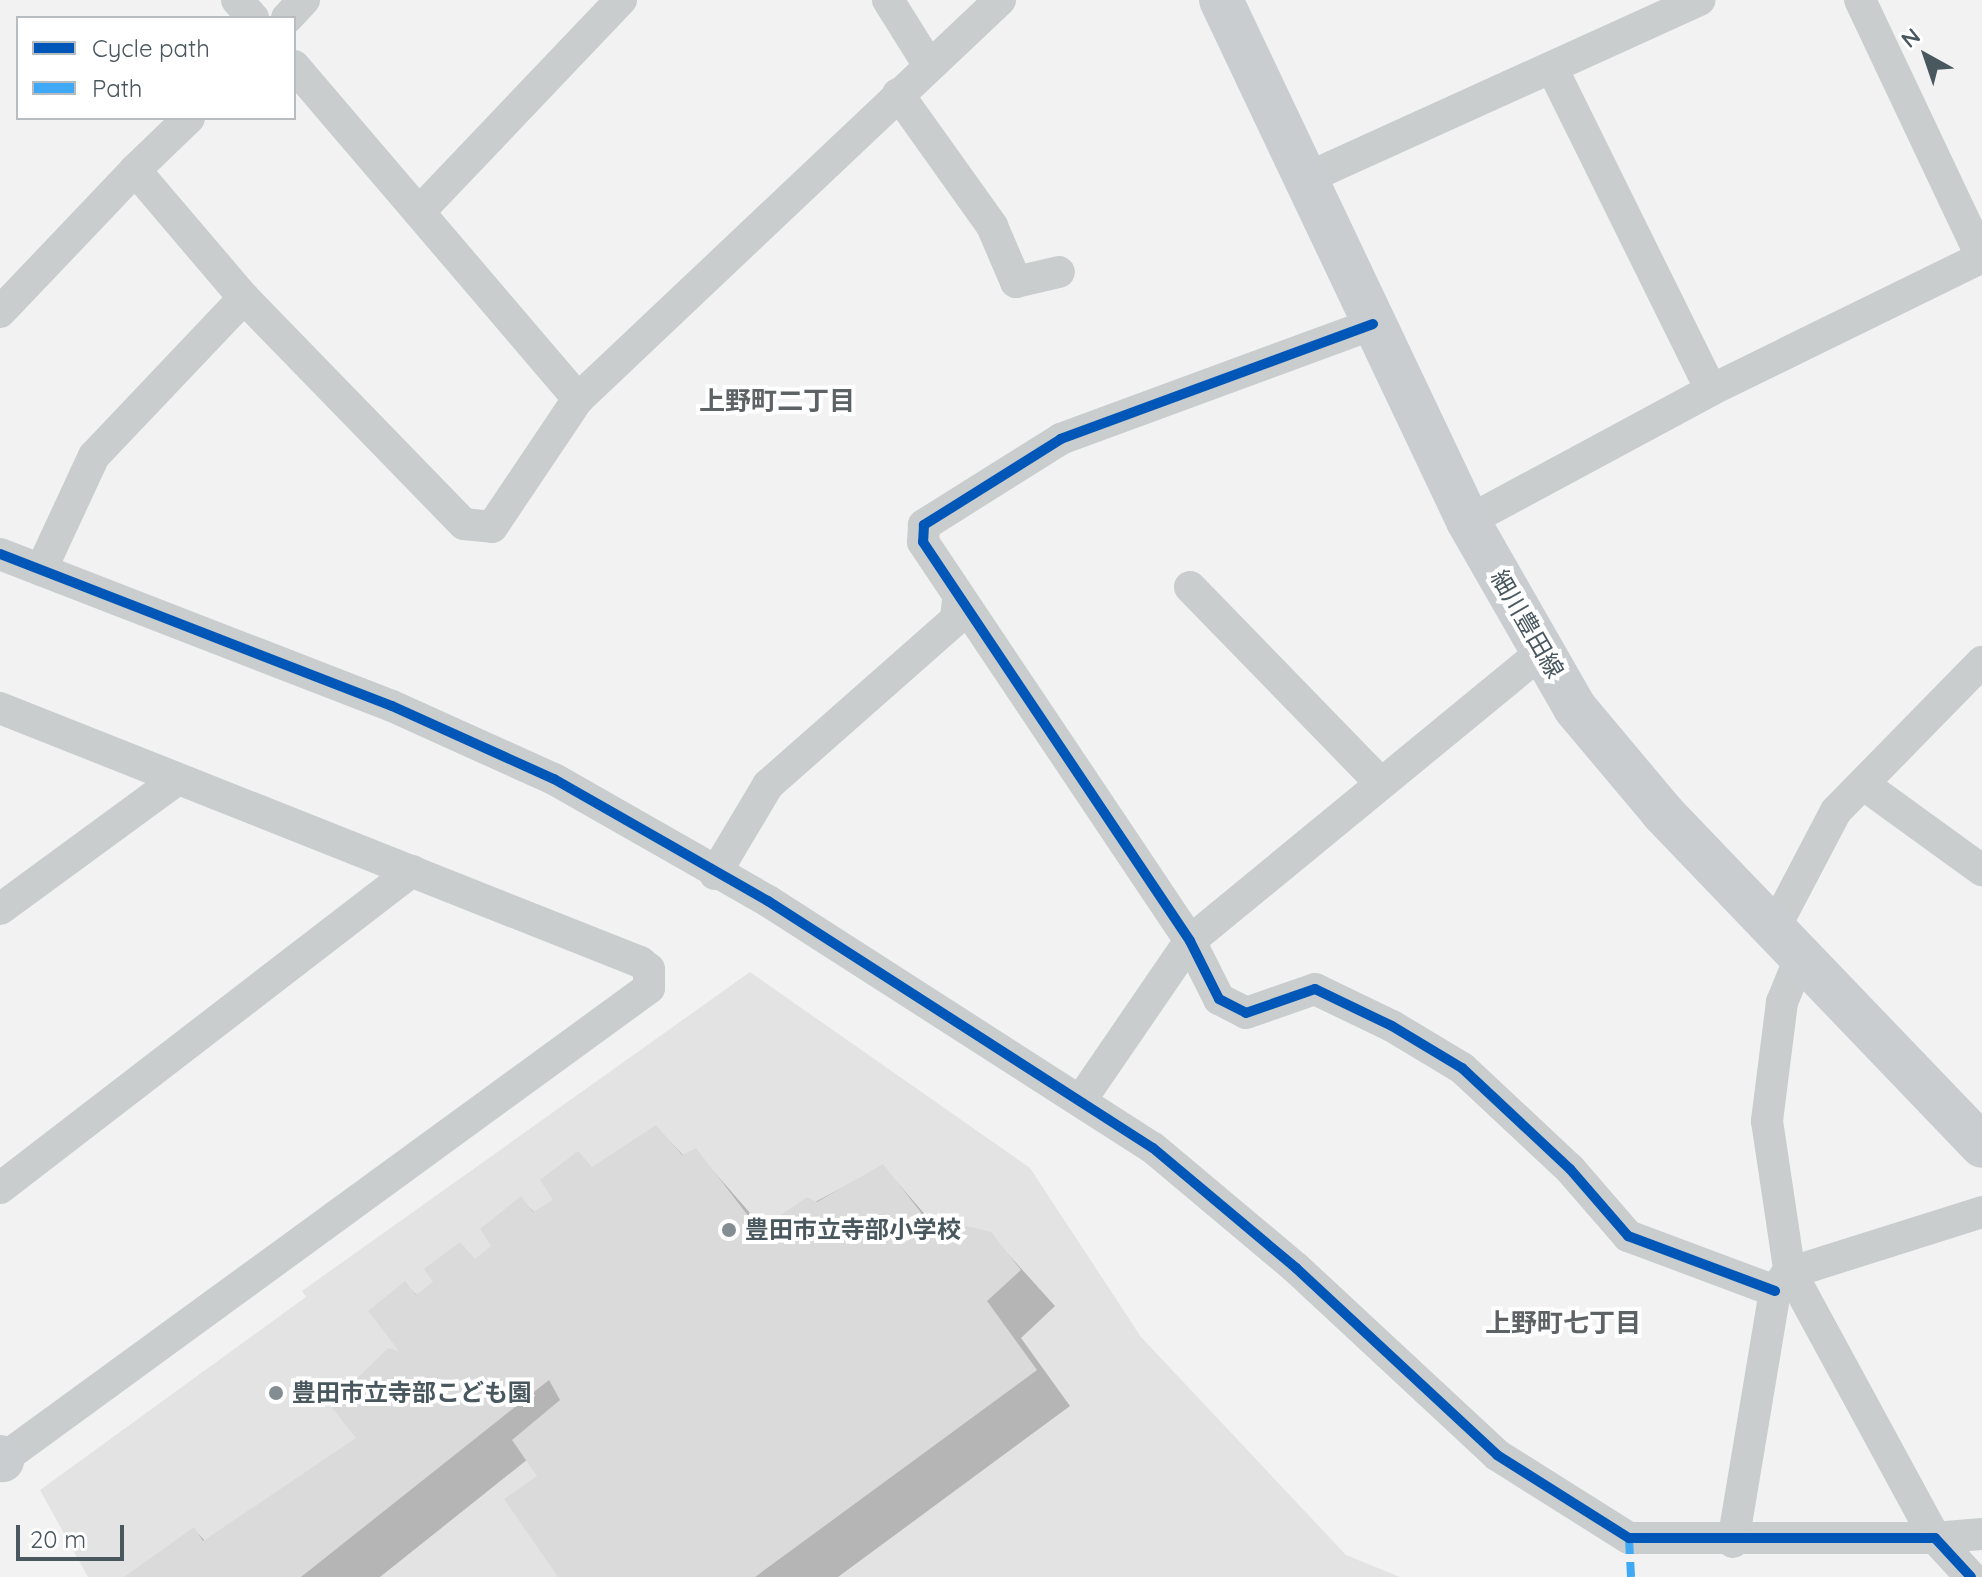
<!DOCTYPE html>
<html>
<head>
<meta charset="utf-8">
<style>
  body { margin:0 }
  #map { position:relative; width:1982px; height:1577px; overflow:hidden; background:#f2f2f2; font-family:Quicksand,"Noto Sans JP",sans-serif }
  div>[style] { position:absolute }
  .education>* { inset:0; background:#e4e3e4 }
  .shadow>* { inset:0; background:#0003 }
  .building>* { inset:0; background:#dadadb }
  .street>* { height:32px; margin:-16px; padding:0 16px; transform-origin:16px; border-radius:16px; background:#c9cdce }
  .secondary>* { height:44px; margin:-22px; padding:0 22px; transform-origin:22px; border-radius:22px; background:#cacdcf }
  .quiet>* { height:8px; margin-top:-4px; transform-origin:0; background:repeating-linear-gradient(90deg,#3fa9f5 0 16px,transparent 0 24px) }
  .cycleway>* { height:10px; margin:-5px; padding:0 5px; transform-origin:5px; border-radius:5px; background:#0057b8 }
  .dots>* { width:22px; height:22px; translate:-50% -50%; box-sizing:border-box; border:4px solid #fff; border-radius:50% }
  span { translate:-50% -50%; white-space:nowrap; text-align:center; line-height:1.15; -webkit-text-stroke:8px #fff; paint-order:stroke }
  .street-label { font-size:24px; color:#49575e }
  .poi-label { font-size:24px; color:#49575e; font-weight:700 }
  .left { translate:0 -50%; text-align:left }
  .neighbourhood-label { font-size:26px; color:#5d6265; font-weight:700 }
  .legend { position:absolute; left:16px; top:16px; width:280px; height:104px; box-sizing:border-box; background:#fff; border:2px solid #b6bcbf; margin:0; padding:10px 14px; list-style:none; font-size:24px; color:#49575e }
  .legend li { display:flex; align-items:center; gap:16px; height:40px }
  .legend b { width:40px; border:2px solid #b6bcbf }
  .north { position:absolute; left:1886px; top:16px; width:80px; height:80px; -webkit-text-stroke:6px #fff; paint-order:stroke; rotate:320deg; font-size:22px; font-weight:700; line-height:32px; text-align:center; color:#49575e }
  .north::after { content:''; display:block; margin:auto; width:28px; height:36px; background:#49575e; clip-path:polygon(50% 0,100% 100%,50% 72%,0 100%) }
  .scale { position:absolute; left:16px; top:1525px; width:108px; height:36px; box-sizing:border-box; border:4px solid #49575e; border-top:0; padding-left:10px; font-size:24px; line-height:28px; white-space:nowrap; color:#49575e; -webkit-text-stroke:6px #fff; paint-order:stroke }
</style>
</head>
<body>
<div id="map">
  <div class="education">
    <div style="clip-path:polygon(750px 972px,1030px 1168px,1141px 1337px,1346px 1555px,1400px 1577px,88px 1577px,40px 1490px,306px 1297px,302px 1291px)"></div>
  </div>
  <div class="shadow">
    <div style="clip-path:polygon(656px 1127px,684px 1156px,695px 1150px,764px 1229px,883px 1166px,948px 1241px,990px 1234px,1055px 1306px,1021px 1338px,1070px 1406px,838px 1577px,560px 1577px,540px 1476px,528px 1459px,380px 1577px,127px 1577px,194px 1529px,206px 1542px,359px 1439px,404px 1354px,405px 1284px,418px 1296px,476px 1261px,494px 1247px,521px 1199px,535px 1213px)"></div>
  </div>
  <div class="building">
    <div style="clip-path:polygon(656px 1125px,682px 1155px,696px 1148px,759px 1230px,807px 1197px,817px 1202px,883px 1164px,944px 1242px,966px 1226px,991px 1232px,1021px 1270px,987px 1301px,1037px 1370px,755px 1577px,558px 1577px,504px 1499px,537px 1476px,512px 1440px,560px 1400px,549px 1380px,301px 1577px,124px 1577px,194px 1527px,203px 1541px,356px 1438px,330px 1405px,388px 1348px,399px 1351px,368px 1311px,405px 1281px,416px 1295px,433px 1282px,424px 1269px,460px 1242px,475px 1259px,491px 1246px,480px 1229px,521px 1196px,533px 1212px,553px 1200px,540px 1180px,578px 1151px,592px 1167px)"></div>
  </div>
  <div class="street">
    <div style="left:237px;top:0;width:24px;rotate:48deg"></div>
    <div style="left:888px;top:0;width:75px;rotate:58deg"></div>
    <div style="left:1860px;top:0;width:285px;rotate:64.7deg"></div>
    <div style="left:287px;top:18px;width:25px;rotate:-47deg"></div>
    <div style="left:294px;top:66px;width:438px;rotate:49.5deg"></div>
    <div style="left:1552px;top:68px;width:359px;rotate:63.7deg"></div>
    <div style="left:898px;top:94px;width:162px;rotate:54.5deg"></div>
    <div style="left:992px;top:226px;width:61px;rotate:66.8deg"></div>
    <div style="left:1016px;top:282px;width:44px;rotate:-13.1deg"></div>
    <div style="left:189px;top:118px;width:75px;rotate:136.1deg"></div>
    <div style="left:135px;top:170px;width:168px;rotate:49.6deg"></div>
    <div style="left:244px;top:298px;width:315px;rotate:45.8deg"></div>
    <div style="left:464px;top:524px;width:28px;rotate:6deg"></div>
    <div style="left:492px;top:527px;width:154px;rotate:-56.1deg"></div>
    <div style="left:578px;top:399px;width:581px;rotate:-43.4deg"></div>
    <div style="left:1307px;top:178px;width:431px;rotate:-24.4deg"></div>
    <div style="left:419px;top:212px;width:293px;rotate:-46.4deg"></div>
    <div style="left:0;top:312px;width:196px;rotate:-46.4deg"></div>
    <div style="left:1373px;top:324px;width:333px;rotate:159.8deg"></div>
    <div style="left:1061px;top:439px;width:162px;rotate:147.9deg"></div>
    <div style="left:924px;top:525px;width:17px;rotate:93deg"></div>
    <div style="left:923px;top:542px;width:480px;rotate:56.2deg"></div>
    <div style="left:1190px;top:941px;width:65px;rotate:63.4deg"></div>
    <div style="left:1219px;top:999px;width:30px;rotate:27deg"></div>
    <div style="left:1246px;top:1013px;width:73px;rotate:-19.2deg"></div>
    <div style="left:1315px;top:989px;width:85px;rotate:25.7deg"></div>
    <div style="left:1392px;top:1026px;width:82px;rotate:31deg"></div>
    <div style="left:1462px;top:1068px;width:148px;rotate:43.1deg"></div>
    <div style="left:1570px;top:1169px;width:89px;rotate:49.1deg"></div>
    <div style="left:1628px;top:1236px;width:157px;rotate:20.5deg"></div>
    <div style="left:1468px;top:521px;width:276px;rotate:-28.3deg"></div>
    <div style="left:1711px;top:390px;width:302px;rotate:-26.1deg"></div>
    <div style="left:0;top:554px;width:420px;rotate:21.2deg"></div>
    <div style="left:392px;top:706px;width:178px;rotate:24.3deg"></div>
    <div style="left:554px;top:779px;width:246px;rotate:29.7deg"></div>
    <div style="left:768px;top:901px;width:457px;rotate:32.7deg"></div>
    <div style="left:1153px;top:1148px;width:187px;rotate:40deg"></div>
    <div style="left:1296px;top:1268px;width:275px;rotate:42.9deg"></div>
    <div style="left:1497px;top:1455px;width:156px;rotate:32.2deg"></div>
    <div style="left:1629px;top:1538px;width:306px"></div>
    <div style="left:1935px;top:1538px;width:53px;rotate:47.3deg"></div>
    <div style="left:41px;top:570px;width:126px;rotate:-65.1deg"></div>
    <div style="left:94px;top:456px;width:218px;rotate:-46.5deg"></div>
    <div style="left:1190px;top:587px;width:269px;rotate:45.8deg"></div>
    <div style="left:0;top:708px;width:689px;rotate:21.65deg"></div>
    <div style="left:640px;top:962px;width:11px;rotate:38deg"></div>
    <div style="left:649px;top:969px;width:19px;rotate:90deg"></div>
    <div style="left:649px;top:988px;width:803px;rotate:143.91deg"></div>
    <div style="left:1863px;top:784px;width:147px;rotate:35.9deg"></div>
    <div style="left:715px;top:874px;width:104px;rotate:-59.2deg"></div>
    <div style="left:768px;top:785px;width:251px;rotate:-41.4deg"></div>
    <div style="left:956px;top:619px;width:18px;rotate:-84deg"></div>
    <div style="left:0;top:909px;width:218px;rotate:-36.2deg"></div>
    <div style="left:1774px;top:929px;width:133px;rotate:-62.3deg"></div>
    <div style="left:1836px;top:811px;width:209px;rotate:-45.6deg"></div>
    <div style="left:1800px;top:958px;width:48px;rotate:112.2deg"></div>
    <div style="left:1782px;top:1002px;width:120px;rotate:97.2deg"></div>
    <div style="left:1767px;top:1121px;width:150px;rotate:81.5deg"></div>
    <div style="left:1789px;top:1269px;width:306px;rotate:61.5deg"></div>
    <div style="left:1935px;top:1538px;width:47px;rotate:-4.9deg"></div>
    <div style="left:1083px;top:1097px;width:189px;rotate:-55.6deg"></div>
    <div style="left:1190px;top:941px;width:455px;rotate:-39.4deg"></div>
    <div style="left:0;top:1188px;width:520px;rotate:-37.58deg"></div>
    <div style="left:1792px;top:1272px;width:199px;rotate:-17.5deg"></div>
    <div style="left:1733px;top:1542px;width:254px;rotate:-80.5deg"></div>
    <div style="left:1775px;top:1291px;width:18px;rotate:-56deg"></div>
  </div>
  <div class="secondary">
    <div style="left:1221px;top:0;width:577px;rotate:64.63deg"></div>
    <div style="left:1468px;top:521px;width:215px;rotate:60.2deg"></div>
    <div style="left:1575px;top:708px;width:137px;rotate:50deg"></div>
    <div style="left:1663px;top:813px;width:461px;rotate:46.2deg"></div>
    <div style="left:0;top:1457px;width:4px;rotate:56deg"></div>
  </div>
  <div class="quiet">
    <div style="left:1629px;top:1538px;width:39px;rotate:87deg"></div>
  </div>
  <div class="cycleway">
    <div style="left:1373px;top:324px;width:333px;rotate:159.8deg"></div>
    <div style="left:1061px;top:439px;width:162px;rotate:147.9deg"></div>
    <div style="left:924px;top:525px;width:17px;rotate:93deg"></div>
    <div style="left:923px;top:542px;width:480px;rotate:56.2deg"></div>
    <div style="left:1190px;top:941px;width:65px;rotate:63.4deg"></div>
    <div style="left:1219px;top:999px;width:30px;rotate:27deg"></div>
    <div style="left:1246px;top:1013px;width:73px;rotate:-19.2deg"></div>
    <div style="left:1315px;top:989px;width:85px;rotate:25.7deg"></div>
    <div style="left:1392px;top:1026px;width:82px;rotate:31deg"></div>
    <div style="left:1462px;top:1068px;width:148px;rotate:43.1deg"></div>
    <div style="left:1570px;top:1169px;width:89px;rotate:49.1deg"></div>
    <div style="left:1628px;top:1236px;width:157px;rotate:20.5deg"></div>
    <div style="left:0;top:554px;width:420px;rotate:21.2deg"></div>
    <div style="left:392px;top:706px;width:178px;rotate:24.3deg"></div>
    <div style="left:554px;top:779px;width:246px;rotate:29.7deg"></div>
    <div style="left:768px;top:901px;width:457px;rotate:32.7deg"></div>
    <div style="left:1153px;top:1148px;width:187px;rotate:40deg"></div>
    <div style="left:1296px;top:1268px;width:275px;rotate:42.9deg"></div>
    <div style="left:1497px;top:1455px;width:156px;rotate:32.2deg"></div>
    <div style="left:1629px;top:1538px;width:306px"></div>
    <div style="left:1935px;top:1538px;width:53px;rotate:47.3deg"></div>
  </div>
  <div class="dots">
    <div style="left:729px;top:1230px;background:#848d92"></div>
    <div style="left:276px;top:1393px;background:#848d92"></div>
  </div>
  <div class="street-label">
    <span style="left:1527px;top:624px;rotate:60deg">細川豊田線</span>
  </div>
  <div class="poi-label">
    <span class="left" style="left:745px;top:1230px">豊田市立寺部小学校</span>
    <span class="left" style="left:292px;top:1393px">豊田市立寺部こども園</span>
  </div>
  <div class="neighbourhood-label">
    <span style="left:777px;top:401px">上野町二丁目</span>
    <span style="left:1563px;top:1323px">上野町七丁目</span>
  </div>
  <ul class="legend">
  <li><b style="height:10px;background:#0057b8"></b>Cycle path</li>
  <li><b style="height:10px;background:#3fa9f5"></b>Path</li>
  </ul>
  <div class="north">N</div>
  <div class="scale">20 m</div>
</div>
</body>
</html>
